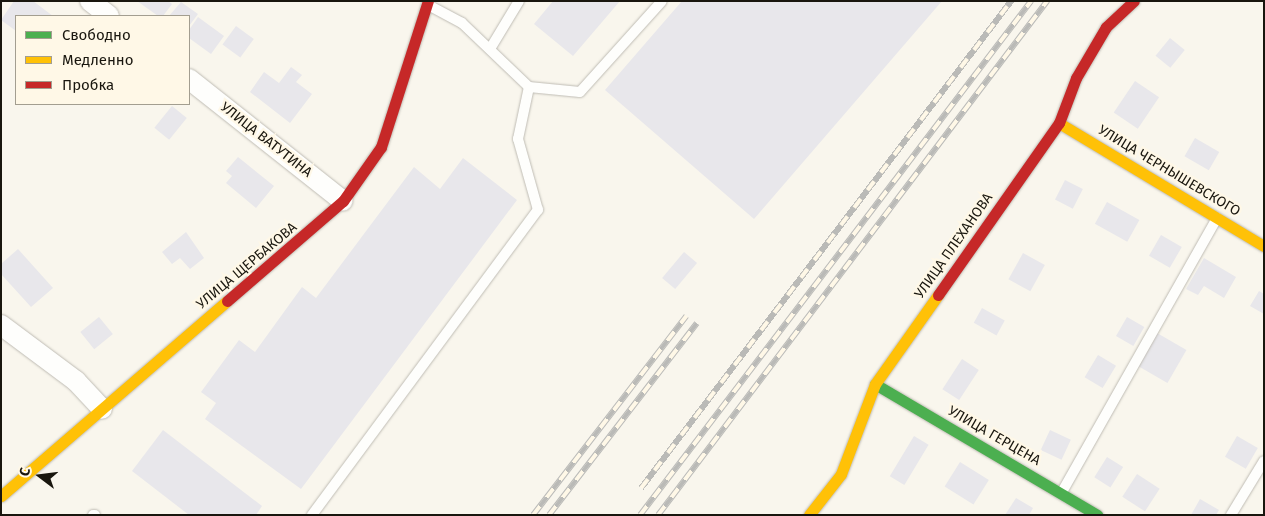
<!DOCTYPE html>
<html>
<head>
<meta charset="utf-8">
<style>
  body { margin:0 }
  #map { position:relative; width:1265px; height:516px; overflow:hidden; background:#f9f6ed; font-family:"Fira Sans",sans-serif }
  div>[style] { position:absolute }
  .building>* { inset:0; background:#e8e7eb; transform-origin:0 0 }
  .roads { filter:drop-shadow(0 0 1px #bfbcb4) drop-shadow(0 0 1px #bfbcb4) }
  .lane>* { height:10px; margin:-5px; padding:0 5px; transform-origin:5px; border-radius:5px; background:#fefefc }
  .street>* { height:20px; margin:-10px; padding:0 10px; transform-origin:10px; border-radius:10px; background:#fefefc }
  .fast>* { height:11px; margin:-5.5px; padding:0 5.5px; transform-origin:5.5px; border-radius:5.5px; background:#4caf50 }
  .slow>* { height:11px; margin:-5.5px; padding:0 5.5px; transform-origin:5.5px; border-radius:5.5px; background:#ffc107 }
  .jam>* { height:11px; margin:-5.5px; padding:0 5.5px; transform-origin:5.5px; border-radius:5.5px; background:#c62828 }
  .rail>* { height:5.5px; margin-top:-2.75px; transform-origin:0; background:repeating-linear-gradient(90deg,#fff8e7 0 11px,#babab7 0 22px); box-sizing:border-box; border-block:1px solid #babab7 }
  span { translate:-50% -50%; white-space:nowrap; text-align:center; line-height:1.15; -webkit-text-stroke:4.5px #fff8e7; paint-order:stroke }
  .street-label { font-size:14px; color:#19160e }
  .frame { position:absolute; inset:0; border:2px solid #19160e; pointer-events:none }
  .legend { position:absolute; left:15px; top:15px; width:175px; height:90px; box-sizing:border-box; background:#fff8e7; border:1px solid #a39e90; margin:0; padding:6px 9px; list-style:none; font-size:15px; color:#19160e }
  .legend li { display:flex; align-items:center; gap:10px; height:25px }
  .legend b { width:25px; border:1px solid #a39e90 }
  .north { position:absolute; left:15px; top:451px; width:50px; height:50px; -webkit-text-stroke:4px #fff8e7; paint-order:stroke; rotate:285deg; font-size:14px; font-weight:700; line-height:20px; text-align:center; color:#19160e }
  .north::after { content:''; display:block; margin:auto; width:18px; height:22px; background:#19160e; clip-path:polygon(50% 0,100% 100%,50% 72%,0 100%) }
</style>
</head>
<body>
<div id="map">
  <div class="building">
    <div style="clip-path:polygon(14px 1px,33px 1px,53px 16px,16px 16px,16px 31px,1px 20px)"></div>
    <div style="clip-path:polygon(137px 1px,168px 1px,172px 4px,163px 16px,158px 16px)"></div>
    <div style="clip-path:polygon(553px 1px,620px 1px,573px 56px,534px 24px)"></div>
    <div style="clip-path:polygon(682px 1px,942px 1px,754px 219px,605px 90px)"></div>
    <div style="clip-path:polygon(181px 2px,198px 14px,189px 26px,189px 16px,169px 16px)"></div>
    <div style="clip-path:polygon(198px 17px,224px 36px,211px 54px,189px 38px,189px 30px)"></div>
    <div style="left:236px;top:26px;width:22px;height:23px;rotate:36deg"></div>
    <div style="left:1170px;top:38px;width:19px;height:23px;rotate:39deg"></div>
    <div style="clip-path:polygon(291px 67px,302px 75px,296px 82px,312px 94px,290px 123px,250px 92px,264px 72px,279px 83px)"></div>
    <div style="left:1135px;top:81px;width:29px;height:38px;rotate:34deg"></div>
    <div style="left:172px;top:106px;width:19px;height:28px;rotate:39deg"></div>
    <div style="left:1195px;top:138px;width:28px;height:21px;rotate:30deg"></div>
    <div style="clip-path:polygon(238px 157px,274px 186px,256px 208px,226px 183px,232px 176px,226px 171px)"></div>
    <div style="clip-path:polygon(463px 158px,517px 200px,301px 489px,205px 419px,216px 403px,201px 392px,239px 340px,255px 352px,302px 287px,316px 298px,414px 167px,440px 189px)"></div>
    <div style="left:1065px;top:180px;width:20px;height:22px;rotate:27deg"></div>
    <div style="left:1107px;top:202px;width:37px;height:25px;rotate:29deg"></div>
    <div style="clip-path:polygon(186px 232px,204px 258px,190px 269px,180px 258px,172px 264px,162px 252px)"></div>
    <div style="left:1161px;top:235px;width:24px;height:24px;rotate:30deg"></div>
    <div style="clip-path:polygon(18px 249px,53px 288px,31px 307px,1px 274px,1px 264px)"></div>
    <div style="left:684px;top:252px;width:17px;height:34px;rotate:40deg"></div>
    <div style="left:1023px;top:253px;width:25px;height:30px;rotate:29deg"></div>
    <div style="clip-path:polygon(1204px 258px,1236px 277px,1224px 298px,1204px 286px,1198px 295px,1186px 289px)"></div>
    <div style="clip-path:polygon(1259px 291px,1264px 294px,1264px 314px,1250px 306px)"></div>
    <div style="left:982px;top:308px;width:26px;height:17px;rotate:29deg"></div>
    <div style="left:99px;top:317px;width:22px;height:24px;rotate:51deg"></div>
    <div style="left:1127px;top:317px;width:20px;height:22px;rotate:30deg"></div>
    <div style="left:1157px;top:333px;width:34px;height:38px;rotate:30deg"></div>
    <div style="left:1098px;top:355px;width:21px;height:26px;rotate:31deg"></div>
    <div style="left:962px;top:359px;width:20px;height:36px;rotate:33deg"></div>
    <div style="clip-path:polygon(163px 430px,262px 506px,256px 515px,189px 515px,132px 471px)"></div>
    <div style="left:1050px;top:430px;width:23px;height:22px;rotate:25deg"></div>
    <div style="left:914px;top:436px;width:17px;height:47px;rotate:31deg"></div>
    <div style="left:1237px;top:436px;width:24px;height:24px;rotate:30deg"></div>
    <div style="left:1107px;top:457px;width:19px;height:24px;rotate:32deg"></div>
    <div style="left:960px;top:462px;width:34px;height:29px;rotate:32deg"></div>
    <div style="left:1137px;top:474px;width:27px;height:27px;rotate:33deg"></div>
    <div style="clip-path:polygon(1016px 498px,1033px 508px,1029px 515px,1005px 515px)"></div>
    <div style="clip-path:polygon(1200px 499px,1219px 510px,1216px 515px,1191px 515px)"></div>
  </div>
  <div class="roads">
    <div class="lane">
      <div style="left:490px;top:49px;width:56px;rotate:-58.9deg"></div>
      <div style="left:529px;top:87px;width:51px;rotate:5.6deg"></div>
      <div style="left:580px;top:92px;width:122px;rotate:-48deg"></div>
      <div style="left:1062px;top:492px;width:315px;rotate:-60.5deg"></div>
      <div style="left:93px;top:515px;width:2px"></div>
      <div style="left:312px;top:515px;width:380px;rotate:-53.5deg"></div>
      <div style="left:538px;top:210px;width:74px;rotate:-105.7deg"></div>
      <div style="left:518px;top:139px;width:53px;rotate:-78.1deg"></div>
      <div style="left:529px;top:87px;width:93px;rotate:-136.3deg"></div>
      <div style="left:462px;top:23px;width:38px;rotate:-152deg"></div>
      <div style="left:1231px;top:515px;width:63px;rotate:-58.6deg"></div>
    </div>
    <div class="street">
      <div style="left:90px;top:1px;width:24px;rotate:38deg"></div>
      <div style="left:189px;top:79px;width:196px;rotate:38.4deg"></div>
      <div style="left:1px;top:325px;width:94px;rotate:36.7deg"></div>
      <div style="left:76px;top:381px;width:38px;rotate:47deg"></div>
    </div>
    <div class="fast">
      <div style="left:875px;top:384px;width:258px;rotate:30.5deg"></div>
    </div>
    <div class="slow">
      <div style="left:1059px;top:123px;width:239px;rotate:31deg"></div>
      <div style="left:1px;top:496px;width:298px;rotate:-40.8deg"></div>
      <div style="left:809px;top:515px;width:52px;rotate:-52deg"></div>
      <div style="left:841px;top:474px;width:96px;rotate:-69.3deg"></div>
      <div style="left:875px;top:384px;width:109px;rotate:-54.7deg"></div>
    </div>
    <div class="jam">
      <div style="left:938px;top:295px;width:210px;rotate:-54.9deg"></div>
      <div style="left:1059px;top:123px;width:48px;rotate:-69.3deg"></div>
      <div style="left:1076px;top:78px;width:59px;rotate:-59.5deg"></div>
      <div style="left:1106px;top:27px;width:38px;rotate:-43deg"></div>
      <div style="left:227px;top:301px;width:153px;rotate:-40.8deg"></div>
      <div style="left:343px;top:201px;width:66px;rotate:-54.9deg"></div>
      <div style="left:381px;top:147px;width:153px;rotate:-72.2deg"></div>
    </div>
  </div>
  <div class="rail">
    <div style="left:641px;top:488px;width:612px;rotate:-52.77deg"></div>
    <div style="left:533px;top:515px;width:251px;rotate:-52.4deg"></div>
    <div style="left:549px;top:515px;width:242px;rotate:-52.4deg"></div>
    <div style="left:640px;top:515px;width:646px;rotate:-52.74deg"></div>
    <div style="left:658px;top:515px;width:645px;rotate:-52.88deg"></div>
  </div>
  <div class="street-label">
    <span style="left:266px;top:140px;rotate:38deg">УЛИЦА ВАТУТИНА</span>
    <span style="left:1169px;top:171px;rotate:31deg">УЛИЦА ЧЕРНЫШЕВСКОГО</span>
    <span style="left:954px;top:246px;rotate:-55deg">УЛИЦА ПЛЕХАНОВА</span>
    <span style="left:247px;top:266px;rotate:-40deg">УЛИЦА ЩЕРБАКОВА</span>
    <span style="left:994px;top:436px;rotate:30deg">УЛИЦА ГЕРЦЕНА</span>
  </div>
  <div class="frame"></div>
  <ul class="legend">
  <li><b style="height:6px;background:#4caf50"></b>Свободно</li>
  <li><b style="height:6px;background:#ffc107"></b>Медленно</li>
  <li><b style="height:6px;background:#c62828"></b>Пробка</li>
  </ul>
  <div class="north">С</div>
</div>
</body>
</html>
